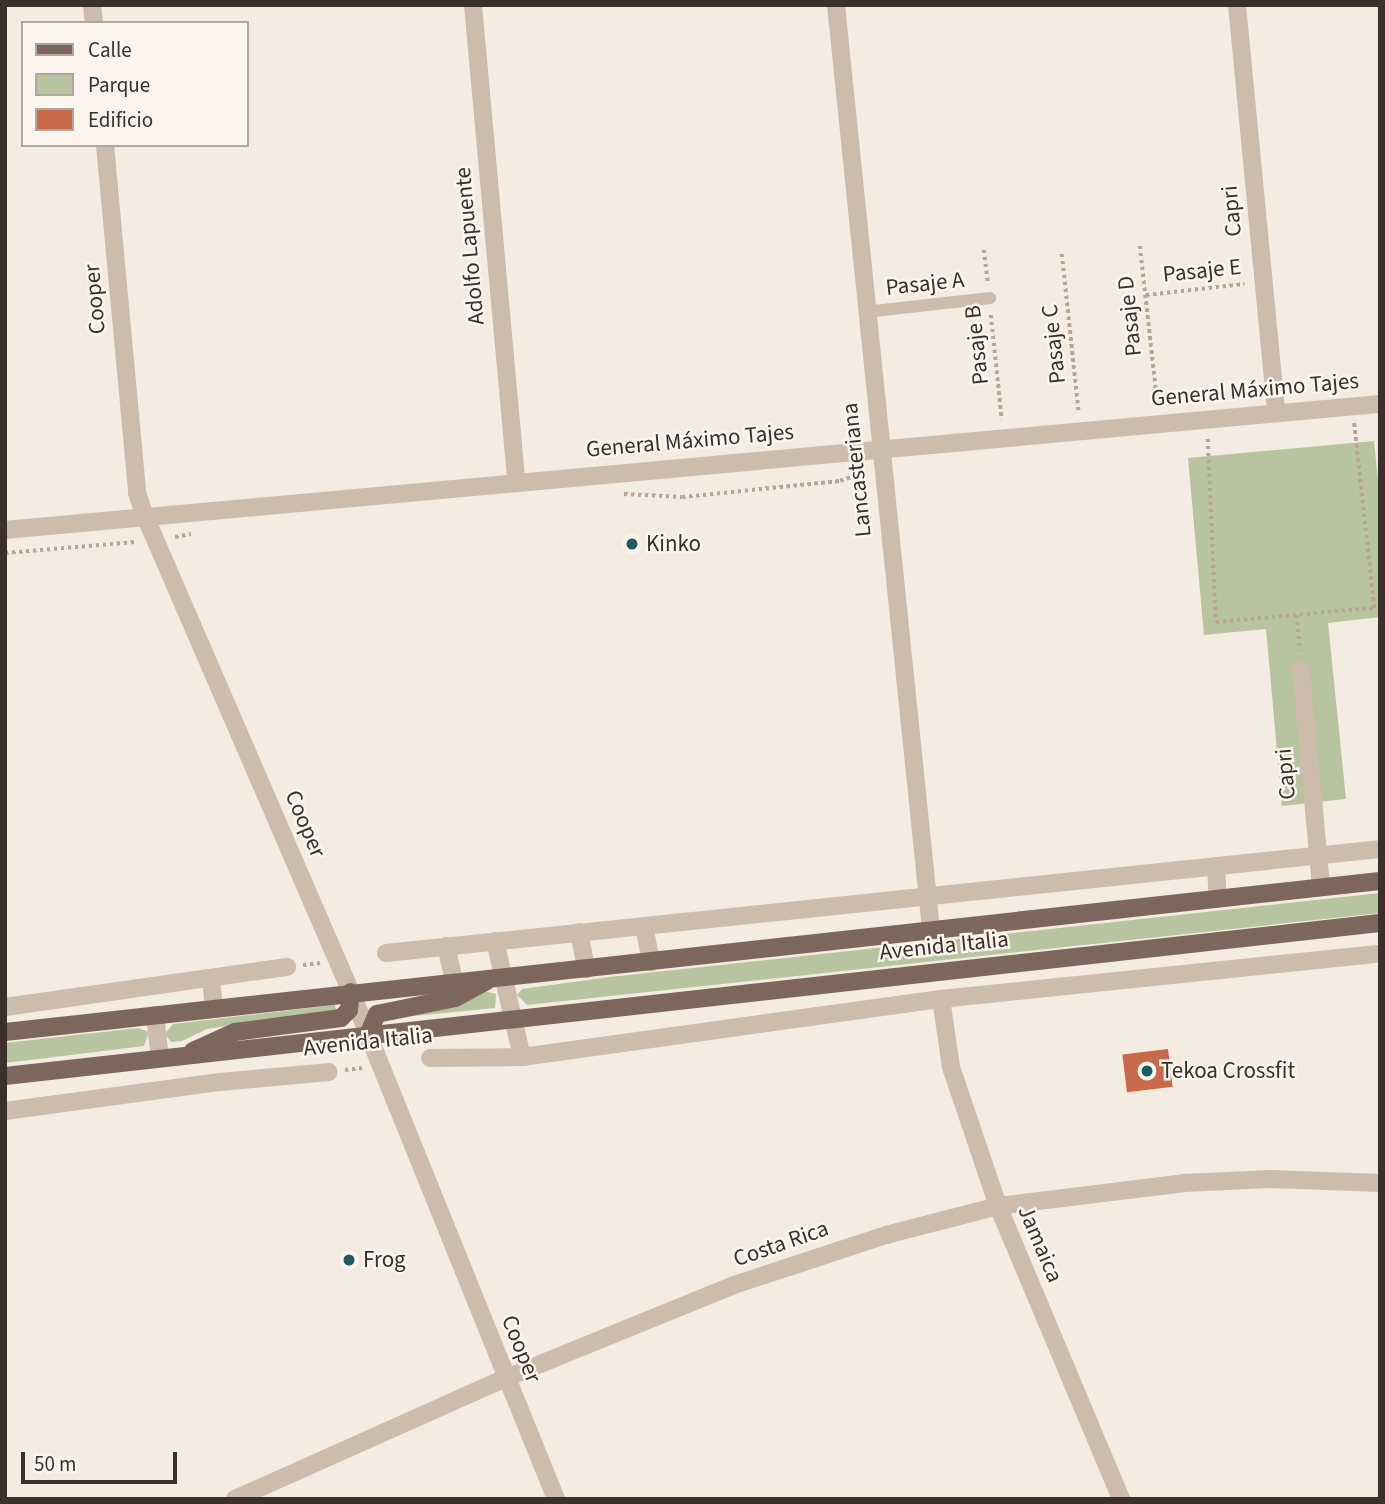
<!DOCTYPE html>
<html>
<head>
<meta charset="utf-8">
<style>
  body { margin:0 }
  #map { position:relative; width:1385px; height:1504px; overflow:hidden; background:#f4ebe1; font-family:"Source Sans 3",sans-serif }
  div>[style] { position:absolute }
  .green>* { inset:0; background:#b8c4a0 }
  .building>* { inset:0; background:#c8694b; transform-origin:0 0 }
  .path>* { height:3.5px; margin-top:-1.75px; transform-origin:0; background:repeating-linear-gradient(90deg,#b9a596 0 3.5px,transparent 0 7px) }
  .lane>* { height:12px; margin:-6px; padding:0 6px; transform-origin:6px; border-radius:6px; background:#cdbbac }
  .street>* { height:18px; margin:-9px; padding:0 9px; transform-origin:9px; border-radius:9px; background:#cdbbac }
  .primary>* { height:18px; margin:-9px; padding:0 9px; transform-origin:9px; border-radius:9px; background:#7d675c }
  .dots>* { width:19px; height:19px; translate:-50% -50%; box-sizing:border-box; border:4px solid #fbf5ee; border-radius:50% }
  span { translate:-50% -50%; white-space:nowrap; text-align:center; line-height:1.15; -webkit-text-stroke:5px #fbf5ee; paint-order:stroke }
  .street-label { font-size:23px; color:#3b302b }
  .poi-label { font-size:23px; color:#3b302b }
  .left { translate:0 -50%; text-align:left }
  .frame { position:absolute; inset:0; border:7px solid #3b302b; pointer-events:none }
  .legend { position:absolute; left:21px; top:21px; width:228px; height:126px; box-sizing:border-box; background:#fbf5ee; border:2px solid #aea6a0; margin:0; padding:9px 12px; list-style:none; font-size:21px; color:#3b302b }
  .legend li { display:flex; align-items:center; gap:14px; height:35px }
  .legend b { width:35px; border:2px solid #aea6a0 }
  .scale { position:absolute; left:21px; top:1452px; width:156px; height:32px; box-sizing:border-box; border:4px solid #3b302b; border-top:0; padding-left:9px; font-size:21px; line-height:24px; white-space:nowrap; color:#3b302b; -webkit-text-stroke:5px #fbf5ee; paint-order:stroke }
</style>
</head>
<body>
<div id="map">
  <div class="green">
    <div style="clip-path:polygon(1374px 441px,1380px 500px,1380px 617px,1328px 623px,1346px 799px,1282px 806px,1266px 629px,1204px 635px,1188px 458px)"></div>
    <div style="clip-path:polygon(1380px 893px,1380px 913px,527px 1005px,517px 995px,522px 989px,610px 977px)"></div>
    <div style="clip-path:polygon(483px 991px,496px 994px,495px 1008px,383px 1019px)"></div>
    <div style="clip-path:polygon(335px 1005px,336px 1010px,207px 1029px,182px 1041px,171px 1042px,165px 1034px,173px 1024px)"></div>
    <div style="clip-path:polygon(138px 1028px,149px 1032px,144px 1046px,5px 1063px,5px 1043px)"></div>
  </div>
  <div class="building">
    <div style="left:1168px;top:1049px;width:38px;height:46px;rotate:83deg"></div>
  </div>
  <div class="path">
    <div style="left:1140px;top:246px;width:162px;rotate:83.6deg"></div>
    <div style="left:984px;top:250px;width:33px;rotate:83deg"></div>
    <div style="left:1062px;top:254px;width:159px;rotate:83.9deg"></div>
    <div style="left:1146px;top:295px;width:99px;rotate:-6.4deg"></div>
    <div style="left:991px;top:315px;width:105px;rotate:84deg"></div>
    <div style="left:1208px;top:439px;width:183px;rotate:87.5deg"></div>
    <div style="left:1216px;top:622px;width:159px;rotate:-5.1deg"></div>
    <div style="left:1374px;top:608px;width:186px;rotate:-96.2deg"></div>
    <div style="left:624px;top:494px;width:58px;rotate:3deg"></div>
    <div style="left:682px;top:497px;width:159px;rotate:-5.8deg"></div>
    <div style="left:840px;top:481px;width:27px;rotate:-20deg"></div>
    <div style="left:175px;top:537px;width:16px;rotate:-11deg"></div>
    <div style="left:5px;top:553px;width:131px;rotate:-4.8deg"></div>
    <div style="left:1297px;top:615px;width:36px;rotate:85deg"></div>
    <div style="left:303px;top:965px;width:17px;rotate:-7deg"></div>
    <div style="left:345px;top:1070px;width:17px;rotate:-7deg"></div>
  </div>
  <div class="lane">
    <div style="left:865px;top:312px;width:126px;rotate:-6.4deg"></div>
  </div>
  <div class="street">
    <div style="left:92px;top:5px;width:18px;rotate:84deg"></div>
    <div style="left:473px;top:5px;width:478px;rotate:84.8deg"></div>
    <div style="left:836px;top:5px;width:929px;rotate:84.13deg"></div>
    <div style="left:1237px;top:5px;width:410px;rotate:84.5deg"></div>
    <div style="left:105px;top:145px;width:349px;rotate:84.7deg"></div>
    <div style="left:137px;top:493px;width:24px;rotate:71deg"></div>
    <div style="left:145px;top:516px;width:519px;rotate:66.6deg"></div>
    <div style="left:351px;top:992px;width:547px;rotate:67.98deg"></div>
    <div style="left:5px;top:530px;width:1381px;rotate:-5.24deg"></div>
    <div style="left:1301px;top:670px;width:218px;rotate:84.7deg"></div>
    <div style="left:1216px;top:866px;width:33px;rotate:87deg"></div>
    <div style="left:644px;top:926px;width:37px;rotate:79deg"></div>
    <div style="left:579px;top:932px;width:38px;rotate:79deg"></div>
    <div style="left:495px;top:941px;width:119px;rotate:76.9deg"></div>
    <div style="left:446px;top:946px;width:35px;rotate:77deg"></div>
    <div style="left:386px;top:953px;width:999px;rotate:-5.97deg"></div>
    <div style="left:211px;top:979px;width:30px;rotate:84deg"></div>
    <div style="left:941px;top:999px;width:69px;rotate:81.6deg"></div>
    <div style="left:951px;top:1067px;width:147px;rotate:71.3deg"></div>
    <div style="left:998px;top:1206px;width:318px;rotate:67.2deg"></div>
    <div style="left:5px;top:1007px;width:285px;rotate:-8.1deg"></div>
    <div style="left:155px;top:1015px;width:43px;rotate:83.4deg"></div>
    <div style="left:430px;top:1058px;width:92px;rotate:-0.6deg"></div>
    <div style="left:522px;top:1057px;width:423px;rotate:-7.9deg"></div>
    <div style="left:941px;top:999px;width:441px;rotate:-5.9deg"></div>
    <div style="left:5px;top:1111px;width:217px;rotate:-7.7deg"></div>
    <div style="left:220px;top:1082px;width:109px;rotate:-5.2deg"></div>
    <div style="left:235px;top:1499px;width:297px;rotate:-24.1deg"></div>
    <div style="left:506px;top:1378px;width:246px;rotate:-22.2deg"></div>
    <div style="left:734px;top:1285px;width:160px;rotate:-18.2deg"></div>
    <div style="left:886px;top:1235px;width:116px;rotate:-14.5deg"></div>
    <div style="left:998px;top:1206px;width:187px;rotate:-7deg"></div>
    <div style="left:1184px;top:1183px;width:86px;rotate:-2.7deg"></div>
    <div style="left:1270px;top:1179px;width:110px;rotate:2.1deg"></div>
  </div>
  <div class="primary">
    <div style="left:5px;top:1032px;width:1383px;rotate:-6.27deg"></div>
    <div style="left:368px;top:1035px;width:23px;rotate:-67deg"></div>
    <div style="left:377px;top:1014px;width:80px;rotate:-11.6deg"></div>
    <div style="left:455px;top:998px;width:36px;rotate:-28deg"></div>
    <div style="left:193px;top:1051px;width:46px;rotate:-24.3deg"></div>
    <div style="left:235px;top:1032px;width:107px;rotate:-7.5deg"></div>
    <div style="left:341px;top:1018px;width:11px;rotate:-45deg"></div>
    <div style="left:349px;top:1010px;width:18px;rotate:-84deg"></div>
    <div style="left:5px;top:1076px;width:1383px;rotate:-6.35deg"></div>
  </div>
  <div class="dots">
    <div style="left:632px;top:544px;background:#1f5a5e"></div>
    <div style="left:1147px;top:1071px;background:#1f5a5e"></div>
    <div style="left:349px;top:1260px;background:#1f5a5e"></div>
  </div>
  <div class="street-label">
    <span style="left:1232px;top:211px;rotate:-95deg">Capri</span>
    <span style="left:470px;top:246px;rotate:-95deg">Adolfo Lapuente</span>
    <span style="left:1202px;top:271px;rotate:-6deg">Pasaje E</span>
    <span style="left:925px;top:284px;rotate:-6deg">Pasaje A</span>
    <span style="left:95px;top:299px;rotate:-95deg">Cooper</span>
    <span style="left:1130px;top:316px;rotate:-96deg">Pasaje D</span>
    <span style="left:1054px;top:344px;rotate:-96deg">Pasaje C</span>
    <span style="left:977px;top:345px;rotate:-96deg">Pasaje B</span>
    <span style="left:1255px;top:390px;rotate:-5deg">General Máximo Tajes</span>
    <span style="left:690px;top:441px;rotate:-5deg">General Máximo Tajes</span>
    <span style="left:857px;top:470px;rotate:-96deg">Lancasteriana</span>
    <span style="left:1286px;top:774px;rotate:-95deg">Capri</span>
    <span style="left:305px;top:824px;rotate:67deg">Cooper</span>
    <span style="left:944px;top:946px;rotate:-6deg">Avenida Italia</span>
    <span style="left:368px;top:1042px;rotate:-6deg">Avenida Italia</span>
    <span style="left:781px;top:1244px;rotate:-19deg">Costa Rica</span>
    <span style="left:1040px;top:1244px;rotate:67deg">Jamaica</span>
    <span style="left:521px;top:1349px;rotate:68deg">Cooper</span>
  </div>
  <div class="poi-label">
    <span class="left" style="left:646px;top:544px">Kinko</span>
    <span class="left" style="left:1161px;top:1071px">Tekoa Crossfit</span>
    <span class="left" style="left:363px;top:1260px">Frog</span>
  </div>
  <div class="frame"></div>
  <ul class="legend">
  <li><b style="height:9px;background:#7d675c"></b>Calle</li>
  <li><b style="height:19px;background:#b8c4a0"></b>Parque</li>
  <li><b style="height:19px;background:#c8694b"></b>Edificio</li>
  </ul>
  <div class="scale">50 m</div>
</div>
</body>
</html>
